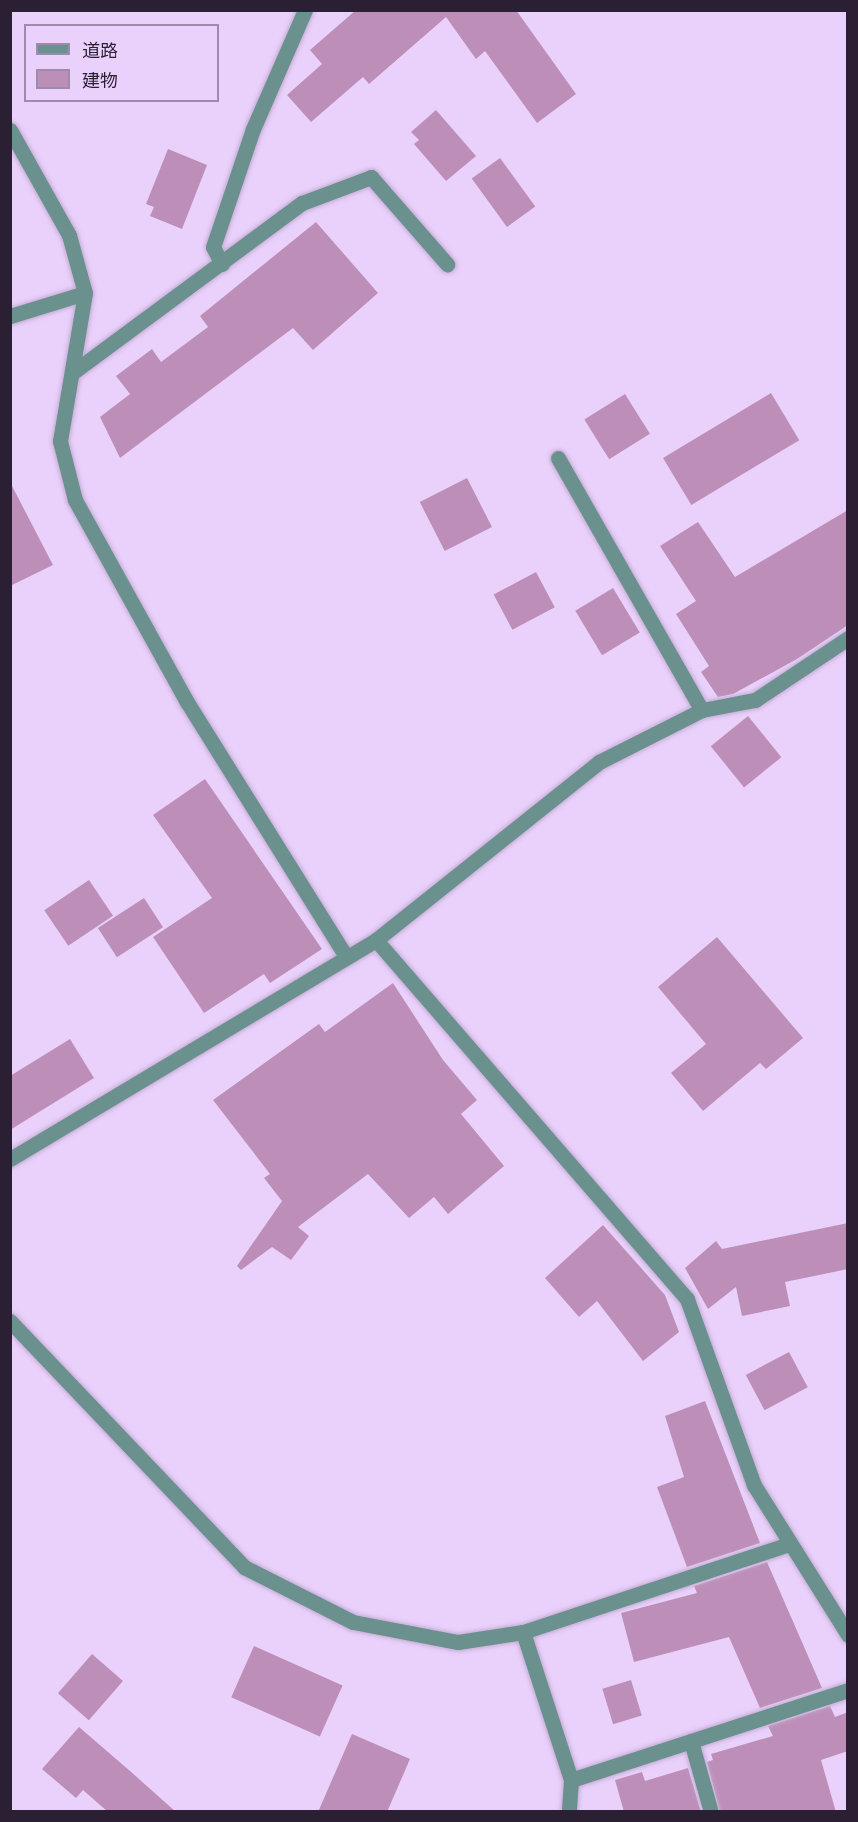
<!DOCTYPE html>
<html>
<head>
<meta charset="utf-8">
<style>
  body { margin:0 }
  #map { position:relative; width:858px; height:1822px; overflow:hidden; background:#ead1fc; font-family:Figtree,"Noto Sans JP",sans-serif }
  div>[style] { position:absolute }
  .building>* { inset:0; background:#bd8fb8; transform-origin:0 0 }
  .roads { filter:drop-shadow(0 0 2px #c4add4) drop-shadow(0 0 2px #c4add4) }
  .minor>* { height:15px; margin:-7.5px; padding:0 7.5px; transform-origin:7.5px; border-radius:7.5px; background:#6a918e }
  span { translate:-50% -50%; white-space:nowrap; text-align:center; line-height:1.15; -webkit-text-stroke:5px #ead1fc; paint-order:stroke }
  .frame { position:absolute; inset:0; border:12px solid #2b1f33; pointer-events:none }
  .legend { position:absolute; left:24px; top:24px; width:195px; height:78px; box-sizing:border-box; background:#ead1fc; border:2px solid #9e8aac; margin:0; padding:8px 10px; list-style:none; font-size:18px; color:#2b1f33 }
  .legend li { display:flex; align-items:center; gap:12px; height:30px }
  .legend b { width:30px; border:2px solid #9e8aac }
</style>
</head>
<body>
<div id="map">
  <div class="building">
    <div style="clip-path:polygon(356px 10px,516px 10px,576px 94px,537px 123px,485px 51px,476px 59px,446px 17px,369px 84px,363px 77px,311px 122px,287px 95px,322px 64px,310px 50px)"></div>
    <div style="clip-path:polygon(436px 110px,476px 156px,446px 181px,414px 144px,419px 140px,411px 132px)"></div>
    <div style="clip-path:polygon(168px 149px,207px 165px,182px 229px,150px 216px,154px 207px,146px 204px)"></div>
    <div style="left:500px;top:158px;width:60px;height:35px;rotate:54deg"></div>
    <div style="clip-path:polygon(316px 222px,378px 293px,313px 350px,293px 328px,120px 458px,100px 417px,130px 394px,116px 376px,152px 349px,161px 362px,208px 327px,200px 316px)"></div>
    <div style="left:771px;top:393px;width:55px;height:126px;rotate:59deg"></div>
    <div style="left:625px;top:394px;width:47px;height:48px;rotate:58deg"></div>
    <div style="left:467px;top:478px;width:55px;height:53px;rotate:63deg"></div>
    <div style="clip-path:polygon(10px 482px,53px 565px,10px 586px)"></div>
    <div style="clip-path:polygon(848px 510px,848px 625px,797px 659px,733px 694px,718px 697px,701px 672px,709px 666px,676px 614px,696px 601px,660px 546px,698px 522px,735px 577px)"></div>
    <div style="left:536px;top:572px;width:40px;height:48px;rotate:62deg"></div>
    <div style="left:613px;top:588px;width:52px;height:44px;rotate:59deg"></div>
    <div style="left:748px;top:716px;width:53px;height:48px;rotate:51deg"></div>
    <div style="clip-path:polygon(205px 779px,322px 949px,270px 983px,264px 974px,204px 1013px,153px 937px,212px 898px,153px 815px)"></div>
    <div style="left:89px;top:880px;width:43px;height:54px;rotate:56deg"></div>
    <div style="left:144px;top:898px;width:35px;height:55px;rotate:57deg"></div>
    <div style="clip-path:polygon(717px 937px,803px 1038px,766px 1069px,760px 1063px,703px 1111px,671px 1073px,706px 1044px,658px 987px)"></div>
    <div style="clip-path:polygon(393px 983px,443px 1060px,477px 1100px,461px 1114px,504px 1166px,448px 1214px,434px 1197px,409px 1218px,368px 1174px,298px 1227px,309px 1236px,291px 1260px,272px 1247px,241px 1270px,237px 1266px,282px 1201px,264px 1178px,270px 1174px,213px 1100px,319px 1024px,325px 1032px)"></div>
    <div style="clip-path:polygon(70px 1039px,94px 1078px,10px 1130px,10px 1076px)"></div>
    <div style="clip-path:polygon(848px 1223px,848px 1269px,785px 1282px,790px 1306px,742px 1316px,736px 1287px,708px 1309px,685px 1268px,716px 1241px,722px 1249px)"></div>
    <div style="clip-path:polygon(603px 1225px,665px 1295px,679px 1332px,643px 1361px,597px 1301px,579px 1317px,545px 1278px)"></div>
    <div style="left:789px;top:1352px;width:40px;height:49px;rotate:62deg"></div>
    <div style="clip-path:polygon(705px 1401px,760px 1543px,687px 1567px,657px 1487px,684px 1477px,665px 1416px)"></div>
    <div style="clip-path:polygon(767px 1562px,822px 1688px,760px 1708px,729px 1637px,634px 1662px,621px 1613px,697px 1593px,694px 1586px)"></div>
    <div style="left:254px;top:1646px;width:97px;height:56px;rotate:24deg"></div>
    <div style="left:92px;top:1654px;width:41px;height:52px;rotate:41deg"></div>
    <div style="left:631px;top:1680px;width:37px;height:30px;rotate:73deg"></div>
    <div style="clip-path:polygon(830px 1706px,835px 1717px,848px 1712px,848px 1751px,821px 1760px,836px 1812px,720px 1812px,707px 1762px,713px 1760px,711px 1754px,773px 1736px,768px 1726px)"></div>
    <div style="clip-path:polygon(79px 1727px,130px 1771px,176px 1812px,108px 1812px,83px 1790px,76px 1798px,42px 1769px)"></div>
    <div style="clip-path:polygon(352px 1734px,410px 1759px,387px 1812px,318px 1812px)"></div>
    <div style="clip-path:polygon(688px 1768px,701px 1812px,624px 1812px,615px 1780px,642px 1772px,645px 1781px)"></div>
  </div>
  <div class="roads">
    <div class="minor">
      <div style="left:10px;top:130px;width:120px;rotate:60.7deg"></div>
      <div style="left:69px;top:235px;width:60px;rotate:74.6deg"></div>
      <div style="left:85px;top:293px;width:150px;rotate:99.6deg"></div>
      <div style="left:60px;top:441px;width:61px;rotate:75.7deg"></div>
      <div style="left:75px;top:500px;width:231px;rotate:61deg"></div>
      <div style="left:187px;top:702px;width:300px;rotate:58deg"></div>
      <div style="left:222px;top:264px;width:19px;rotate:-118deg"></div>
      <div style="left:213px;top:247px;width:125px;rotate:-71.3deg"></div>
      <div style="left:253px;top:129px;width:130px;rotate:-66.4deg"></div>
      <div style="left:10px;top:316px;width:78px;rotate:-17deg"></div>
      <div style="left:72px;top:373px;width:286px;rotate:-36.5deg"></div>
      <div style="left:302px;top:203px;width:74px;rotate:-20.6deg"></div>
      <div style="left:371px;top:177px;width:116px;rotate:48.9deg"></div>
      <div style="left:558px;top:458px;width:290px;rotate:60.3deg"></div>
      <div style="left:376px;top:940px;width:475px;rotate:49.1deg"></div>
      <div style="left:687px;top:1299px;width:198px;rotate:70.2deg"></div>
      <div style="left:754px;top:1485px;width:177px;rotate:57.9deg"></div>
      <div style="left:10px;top:1159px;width:427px;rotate:-30.9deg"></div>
      <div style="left:376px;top:940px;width:285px;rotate:-38.6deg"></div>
      <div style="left:599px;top:762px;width:115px;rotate:-26.8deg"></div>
      <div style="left:702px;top:710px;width:54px;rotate:-10.7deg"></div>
      <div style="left:755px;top:700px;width:112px;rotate:-33.7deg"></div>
      <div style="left:10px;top:1321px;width:340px;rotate:46.4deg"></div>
      <div style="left:244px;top:1567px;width:122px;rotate:26.8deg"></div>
      <div style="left:353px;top:1622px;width:107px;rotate:10.8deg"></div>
      <div style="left:458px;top:1642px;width:66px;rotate:-8.7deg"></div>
      <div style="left:523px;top:1632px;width:280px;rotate:-18.3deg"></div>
      <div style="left:523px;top:1632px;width:156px;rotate:72deg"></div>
      <div style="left:571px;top:1780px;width:32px;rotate:94deg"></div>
      <div style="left:691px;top:1741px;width:74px;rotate:74.3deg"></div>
      <div style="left:571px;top:1780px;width:291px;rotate:-18deg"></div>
    </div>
  </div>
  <div class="frame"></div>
  <ul class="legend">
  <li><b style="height:8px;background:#6a918e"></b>道路</li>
  <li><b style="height:16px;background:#bd8fb8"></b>建物</li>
  </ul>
</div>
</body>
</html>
